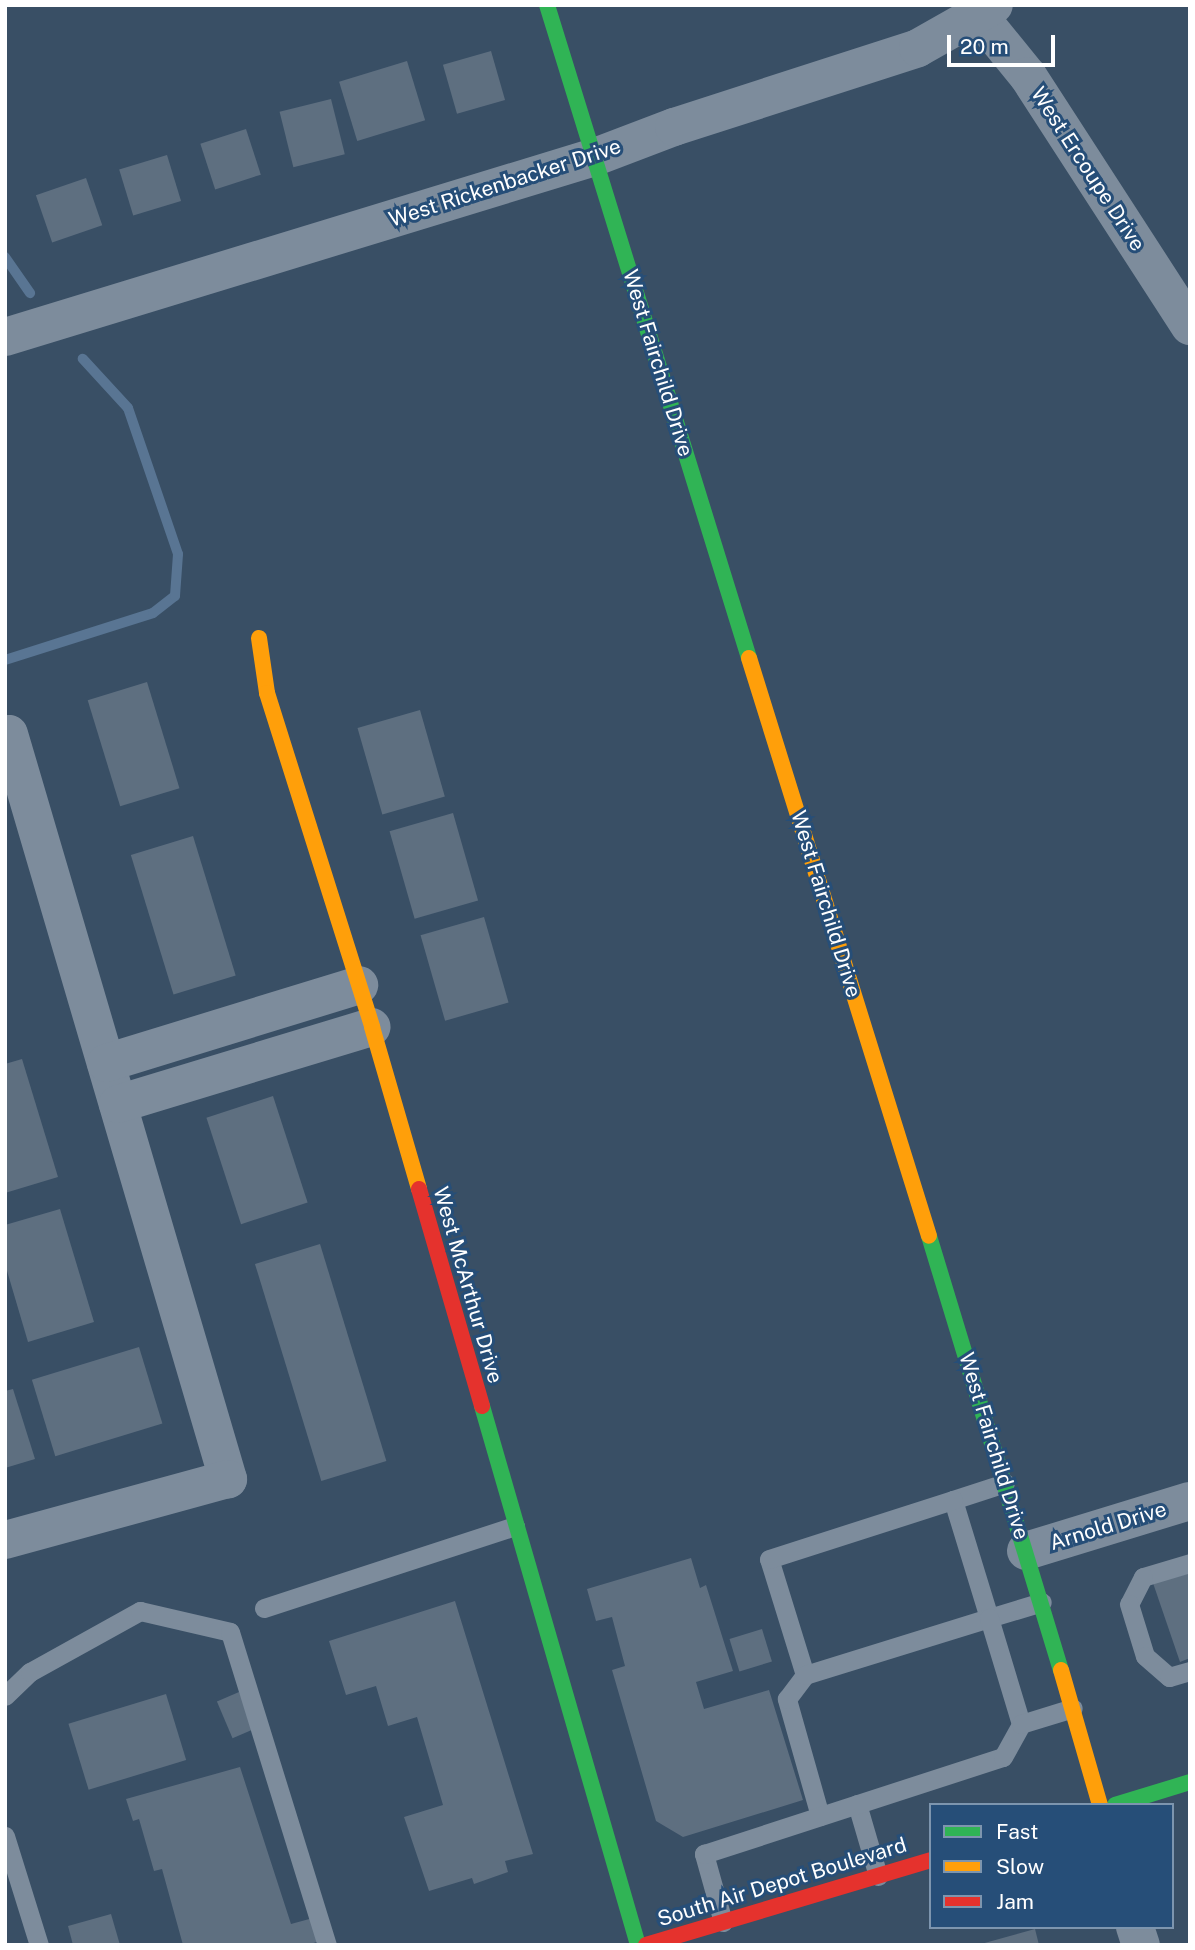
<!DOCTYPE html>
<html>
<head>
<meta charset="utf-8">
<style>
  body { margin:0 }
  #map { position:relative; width:1195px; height:1950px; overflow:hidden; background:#394f65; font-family:"Public Sans",sans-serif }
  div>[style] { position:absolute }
  .stream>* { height:10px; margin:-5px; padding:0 5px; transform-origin:5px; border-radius:5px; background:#597593 }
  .building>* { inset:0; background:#5e6f80; transform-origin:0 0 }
  .lane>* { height:19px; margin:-9.5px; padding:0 9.5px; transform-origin:9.5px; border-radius:9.5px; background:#7d8c9c }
  .street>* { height:38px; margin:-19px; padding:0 19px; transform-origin:19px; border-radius:19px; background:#7d8c9c }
  .fast>* { height:16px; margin:-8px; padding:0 8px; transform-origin:8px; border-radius:8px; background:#30b455 }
  .slow>* { height:16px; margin:-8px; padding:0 8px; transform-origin:8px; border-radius:8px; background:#ff9f0a }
  .jam>* { height:16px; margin:-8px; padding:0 8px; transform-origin:8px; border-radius:8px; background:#e5322d }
  span { translate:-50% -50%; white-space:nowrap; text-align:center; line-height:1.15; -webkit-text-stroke:6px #264e78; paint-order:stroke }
  .street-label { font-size:21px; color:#fff }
  .frame { position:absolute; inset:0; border:7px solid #fff; pointer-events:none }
  .legend { position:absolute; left:929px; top:1803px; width:245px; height:126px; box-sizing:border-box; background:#264e78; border:2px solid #7d95ae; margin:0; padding:9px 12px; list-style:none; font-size:21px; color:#fff }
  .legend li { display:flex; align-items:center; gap:14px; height:35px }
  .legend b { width:35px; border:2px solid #7d95ae }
  .scale { position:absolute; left:947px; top:35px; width:108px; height:32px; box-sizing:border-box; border:4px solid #fff; border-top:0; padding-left:9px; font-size:21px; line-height:24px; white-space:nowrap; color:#fff; -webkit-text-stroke:5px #264e78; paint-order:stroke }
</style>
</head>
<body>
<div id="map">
  <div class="stream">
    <div style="left:5px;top:257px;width:44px;rotate:55.2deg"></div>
    <div style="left:5px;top:660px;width:155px;rotate:-17.6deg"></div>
    <div style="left:153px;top:613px;width:28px;rotate:-38deg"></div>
    <div style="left:175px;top:596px;width:42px;rotate:-85.9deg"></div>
    <div style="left:178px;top:554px;width:154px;rotate:-108.9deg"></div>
    <div style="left:128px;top:408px;width:67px;rotate:-132.6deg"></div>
  </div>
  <div class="building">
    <div style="left:491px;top:51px;width:51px;height:50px;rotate:74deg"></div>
    <div style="left:407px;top:61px;width:62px;height:71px;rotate:73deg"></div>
    <div style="left:331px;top:99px;width:57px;height:53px;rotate:76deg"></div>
    <div style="left:246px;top:129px;width:48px;height:48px;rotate:72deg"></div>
    <div style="left:167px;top:155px;width:48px;height:50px;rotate:73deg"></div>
    <div style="left:86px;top:178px;width:50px;height:53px;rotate:71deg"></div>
    <div style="left:147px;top:682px;width:111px;height:62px;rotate:73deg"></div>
    <div style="left:420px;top:710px;width:90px;height:65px;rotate:74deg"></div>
    <div style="left:453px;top:813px;width:91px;height:66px;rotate:74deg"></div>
    <div style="left:193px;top:836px;width:146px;height:65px;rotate:73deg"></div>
    <div style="left:484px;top:917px;width:89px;height:66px;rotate:74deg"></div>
    <div style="clip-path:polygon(22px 1059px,58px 1177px,5px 1193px,5px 1064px)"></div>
    <div style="left:273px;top:1096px;width:112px;height:70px;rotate:72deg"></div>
    <div style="clip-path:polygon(60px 1209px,94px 1322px,28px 1342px,5px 1264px,5px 1225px)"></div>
    <div style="left:320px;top:1244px;width:227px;height:68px;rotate:73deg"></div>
    <div style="left:139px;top:1347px;width:80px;height:112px;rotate:73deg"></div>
    <div style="clip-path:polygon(13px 1389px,35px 1459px,5px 1468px,5px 1391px)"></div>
    <div style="clip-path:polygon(691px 1558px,700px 1588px,706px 1585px,733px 1671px,696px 1682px,704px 1709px,769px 1690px,803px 1800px,683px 1837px,656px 1821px,612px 1670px,625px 1666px,612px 1617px,596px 1621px,587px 1589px)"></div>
    <div style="clip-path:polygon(1190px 1573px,1190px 1658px,1180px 1662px,1153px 1583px)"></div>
    <div style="clip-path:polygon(455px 1601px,533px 1854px,505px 1861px,508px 1872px,474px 1884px,472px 1878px,429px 1891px,404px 1817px,443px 1805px,417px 1717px,388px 1726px,376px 1686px,346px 1695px,329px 1641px)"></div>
    <div style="left:762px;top:1629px;width:34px;height:34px;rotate:73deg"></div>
    <div style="left:239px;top:1692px;width:40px;height:24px;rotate:67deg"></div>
    <div style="left:166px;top:1694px;width:69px;height:102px;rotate:73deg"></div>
    <div style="clip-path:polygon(240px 1767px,291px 1924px,313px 1918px,320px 1941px,307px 1945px,183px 1945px,162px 1869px,154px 1871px,139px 1819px,133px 1821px,126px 1799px)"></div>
    <div style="clip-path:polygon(111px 1914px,120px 1945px,73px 1945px,68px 1926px)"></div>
    <div style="clip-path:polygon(1035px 1929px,1039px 1945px,981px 1945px,981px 1944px)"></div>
  </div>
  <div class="lane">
    <div style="left:1005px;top:1483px;width:55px;rotate:161.9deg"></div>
    <div style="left:953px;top:1500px;width:123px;rotate:73deg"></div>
    <div style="left:989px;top:1618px;width:55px;rotate:-16.8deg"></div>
    <div style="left:1190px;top:1563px;width:49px;rotate:163.4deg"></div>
    <div style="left:1143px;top:1577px;width:30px;rotate:117deg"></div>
    <div style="left:1129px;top:1604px;width:54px;rotate:72.9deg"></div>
    <div style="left:1145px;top:1656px;width:32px;rotate:41deg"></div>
    <div style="left:1169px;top:1677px;width:22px;rotate:-16deg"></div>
    <div style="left:264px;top:1608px;width:264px;rotate:-18.1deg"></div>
    <div style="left:805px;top:1675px;width:121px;rotate:-107.2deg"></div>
    <div style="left:769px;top:1559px;width:193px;rotate:-17.8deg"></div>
    <div style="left:5px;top:1696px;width:35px;rotate:-44deg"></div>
    <div style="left:30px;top:1672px;width:126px;rotate:-29deg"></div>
    <div style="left:140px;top:1611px;width:92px;rotate:13.1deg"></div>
    <div style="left:230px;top:1632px;width:328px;rotate:72.8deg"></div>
    <div style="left:857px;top:1804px;width:75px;rotate:73.7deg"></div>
    <div style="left:820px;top:1816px;width:122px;rotate:-105.8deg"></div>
    <div style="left:787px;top:1699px;width:30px;rotate:-53deg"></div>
    <div style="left:805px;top:1675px;width:193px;rotate:-17.2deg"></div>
    <div style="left:989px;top:1618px;width:111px;rotate:73.2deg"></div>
    <div style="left:5px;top:1836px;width:114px;rotate:72.7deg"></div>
    <div style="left:723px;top:1922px;width:71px;rotate:-105.6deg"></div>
    <div style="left:704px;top:1854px;width:314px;rotate:-18deg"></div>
    <div style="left:1003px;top:1757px;width:38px;rotate:-61deg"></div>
    <div style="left:1021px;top:1724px;width:54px;rotate:-17.1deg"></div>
  </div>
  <div class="street">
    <div style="left:979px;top:16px;width:77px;rotate:50.8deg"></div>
    <div style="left:1028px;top:76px;width:298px;rotate:57.1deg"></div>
    <div style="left:5px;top:337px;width:617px;rotate:-16.97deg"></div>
    <div style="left:595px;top:157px;width:85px;rotate:-20.8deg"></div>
    <div style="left:674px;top:127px;width:256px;rotate:-17.9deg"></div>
    <div style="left:918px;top:48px;width:87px;rotate:-29.5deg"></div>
    <div style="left:5px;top:736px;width:4px;rotate:-27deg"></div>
    <div style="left:9px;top:734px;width:777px;rotate:73.62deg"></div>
    <div style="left:228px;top:1479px;width:231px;rotate:164.7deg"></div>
    <div style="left:106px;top:1063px;width:265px;rotate:-17.1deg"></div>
    <div style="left:118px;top:1104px;width:265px;rotate:-16.9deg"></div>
    <div style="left:1026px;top:1551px;width:171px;rotate:-17deg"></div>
    <div style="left:1135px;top:1927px;width:19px;rotate:72deg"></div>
  </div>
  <div class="fast">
    <div style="left:547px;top:5px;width:684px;rotate:72.81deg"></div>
    <div style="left:929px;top:1236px;width:454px;rotate:73.1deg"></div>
    <div style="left:482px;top:1406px;width:561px;rotate:73.86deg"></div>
    <div style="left:1115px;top:1805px;width:78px;rotate:-17deg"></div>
  </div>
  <div class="slow">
    <div style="left:259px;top:638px;width:56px;rotate:81.7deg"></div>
    <div style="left:267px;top:693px;width:350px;rotate:72.5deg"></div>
    <div style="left:372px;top:1027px;width:169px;rotate:73.8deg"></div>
    <div style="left:749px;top:658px;width:605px;rotate:72.7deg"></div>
    <div style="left:1061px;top:1670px;width:141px;rotate:73.9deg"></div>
  </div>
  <div class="jam">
    <div style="left:419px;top:1189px;width:226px;rotate:73.8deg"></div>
    <div style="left:646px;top:1945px;width:297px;rotate:-16.6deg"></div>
  </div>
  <div class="street-label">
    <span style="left:1088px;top:169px;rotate:57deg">West Ercoupe Drive</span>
    <span style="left:505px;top:183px;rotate:-18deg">West Rickenbacker Drive</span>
    <span style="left:658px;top:363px;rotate:73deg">West Fairchild Drive</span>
    <span style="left:826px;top:904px;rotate:73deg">West Fairchild Drive</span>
    <span style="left:468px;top:1285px;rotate:74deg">West McArthur Drive</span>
    <span style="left:994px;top:1446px;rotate:73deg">West Fairchild Drive</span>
    <span style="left:1108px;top:1526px;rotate:-17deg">Arnold Drive</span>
    <span style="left:782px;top:1882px;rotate:-17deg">South Air Depot Boulevard</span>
  </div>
  <div class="frame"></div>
  <ul class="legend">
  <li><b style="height:9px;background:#30b455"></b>Fast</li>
  <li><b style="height:9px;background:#ff9f0a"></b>Slow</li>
  <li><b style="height:9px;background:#e5322d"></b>Jam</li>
  </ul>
  <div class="scale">20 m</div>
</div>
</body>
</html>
